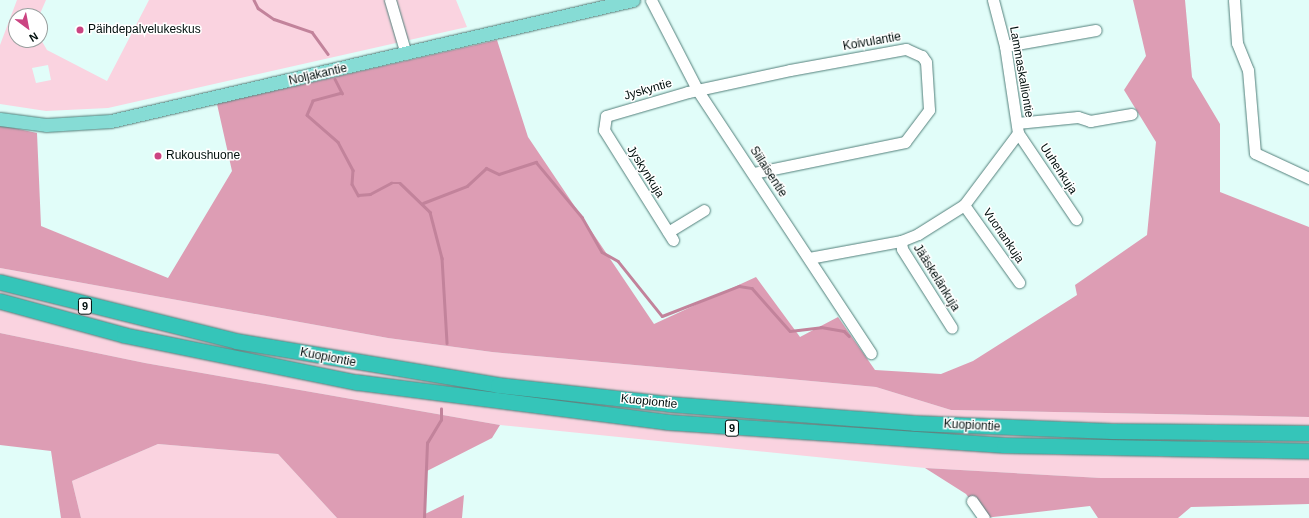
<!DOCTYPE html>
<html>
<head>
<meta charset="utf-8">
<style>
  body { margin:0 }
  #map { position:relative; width:1309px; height:518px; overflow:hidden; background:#e1fdf9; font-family:Arial,sans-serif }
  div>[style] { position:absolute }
  .green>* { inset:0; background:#fad3e0 }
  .forest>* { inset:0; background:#dd9db4 }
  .stream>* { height:2.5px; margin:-1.25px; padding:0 1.25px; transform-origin:1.25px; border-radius:1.25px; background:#c2839b }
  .roads { filter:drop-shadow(0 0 1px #53807b) drop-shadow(0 0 1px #53807b) }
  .minor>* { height:11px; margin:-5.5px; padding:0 5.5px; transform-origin:5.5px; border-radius:5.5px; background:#fff }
  .major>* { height:13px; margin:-6.5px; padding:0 6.5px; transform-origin:6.5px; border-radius:6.5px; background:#86dcd5 }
  .highway>* { height:15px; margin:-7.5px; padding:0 7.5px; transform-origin:7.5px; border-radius:7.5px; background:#35c5b9 }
  .dots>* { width:11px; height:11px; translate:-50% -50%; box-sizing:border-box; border:2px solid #fff; border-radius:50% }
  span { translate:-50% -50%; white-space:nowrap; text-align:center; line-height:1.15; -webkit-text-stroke:3px #fff; paint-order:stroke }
  .shield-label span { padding:1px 3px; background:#fff; border:1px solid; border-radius:3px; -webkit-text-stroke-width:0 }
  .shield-label { font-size:11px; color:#010f0d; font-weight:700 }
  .poi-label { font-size:12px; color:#010f0d }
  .left { translate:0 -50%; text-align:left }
  .street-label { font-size:12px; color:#010f0d }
  .north { position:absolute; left:8px; top:8px; width:40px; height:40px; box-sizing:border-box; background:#fff; border:1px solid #999f9e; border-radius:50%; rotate:148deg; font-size:11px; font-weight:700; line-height:16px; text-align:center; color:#010f0d }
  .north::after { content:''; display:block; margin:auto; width:14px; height:18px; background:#cb4482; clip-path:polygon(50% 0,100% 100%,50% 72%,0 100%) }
</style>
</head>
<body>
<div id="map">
  <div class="green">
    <div style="clip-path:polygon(evenodd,17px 0,46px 0,39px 16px,16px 16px,16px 40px,40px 38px,47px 50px,107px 81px,149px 0,456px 0,467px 27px,108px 108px,46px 111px,0 104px,0 45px,17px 0,48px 65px,51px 80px,36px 83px,32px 68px,48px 65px)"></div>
    <div style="clip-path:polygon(0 268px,388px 338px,492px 352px,876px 387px,951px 410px,1309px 417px,1309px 478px,1101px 478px,925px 468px,500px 425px,145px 363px,0 333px)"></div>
    <div style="clip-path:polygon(158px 444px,278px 454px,337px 518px,81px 518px,72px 481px)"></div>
  </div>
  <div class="forest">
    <div style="clip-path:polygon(1133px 0,1185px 0,1192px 77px,1220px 124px,1220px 192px,1309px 227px,1309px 417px,951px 410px,876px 387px,492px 352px,388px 338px,0 268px,0 125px,37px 133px,41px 226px,168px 278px,232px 171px,217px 104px,497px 40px,528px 137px,654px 324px,756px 277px,800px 337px,838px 317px,875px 370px,941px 374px,973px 361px,1077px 295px,1075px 285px,1147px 235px,1156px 142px,1124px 90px,1146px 56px)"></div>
    <div style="clip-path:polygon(0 333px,145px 363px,500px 425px,492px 438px,425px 472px,425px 514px,464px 495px,462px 518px,337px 518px,278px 454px,158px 444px,72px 481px,81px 518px,61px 518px,51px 451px,0 445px)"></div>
    <div style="clip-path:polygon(925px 468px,1101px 478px,1309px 478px,1309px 504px,1191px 507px,1178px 518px,1098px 518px,1090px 506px,984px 518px,966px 494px)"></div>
  </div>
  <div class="stream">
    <div style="left:254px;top:0;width:9px;rotate:63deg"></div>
    <div style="left:258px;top:8px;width:19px;rotate:35deg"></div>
    <div style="left:274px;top:19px;width:40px;rotate:18.9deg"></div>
    <div style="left:312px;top:32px;width:27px;rotate:54deg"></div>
    <div style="left:335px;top:79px;width:16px;rotate:63deg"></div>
    <div style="left:342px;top:93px;width:30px;rotate:165deg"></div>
    <div style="left:313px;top:101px;width:15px;rotate:113deg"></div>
    <div style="left:307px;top:115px;width:41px;rotate:41.1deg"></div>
    <div style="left:338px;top:142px;width:32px;rotate:62deg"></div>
    <div style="left:353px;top:170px;width:14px;rotate:94deg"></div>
    <div style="left:352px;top:184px;width:13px;rotate:61deg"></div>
    <div style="left:358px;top:195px;width:12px;rotate:-5deg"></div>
    <div style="left:370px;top:194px;width:24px;rotate:-28deg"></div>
    <div style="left:391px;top:183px;width:9px"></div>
    <div style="left:400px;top:183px;width:42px;rotate:44deg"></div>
    <div style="left:430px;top:212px;width:48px;rotate:75.4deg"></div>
    <div style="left:442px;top:258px;width:85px;rotate:86.6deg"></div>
    <div style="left:423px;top:203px;width:47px;rotate:-21.1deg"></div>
    <div style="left:467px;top:186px;width:26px;rotate:-43deg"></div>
    <div style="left:486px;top:168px;width:14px;rotate:25deg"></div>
    <div style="left:499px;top:174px;width:39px;rotate:-18deg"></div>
    <div style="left:536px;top:162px;width:72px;rotate:50.1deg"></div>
    <div style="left:582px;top:217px;width:40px;rotate:60.3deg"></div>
    <div style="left:602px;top:252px;width:18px;rotate:29deg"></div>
    <div style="left:618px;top:261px;width:70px;rotate:51.3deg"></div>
    <div style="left:662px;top:316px;width:83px;rotate:-21.3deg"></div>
    <div style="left:739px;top:286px;width:13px;rotate:9deg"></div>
    <div style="left:752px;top:288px;width:57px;rotate:48.5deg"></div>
    <div style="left:790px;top:331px;width:31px;rotate:-7deg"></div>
    <div style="left:821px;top:327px;width:23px;rotate:10deg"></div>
    <div style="left:844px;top:331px;width:7px;rotate:45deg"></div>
    <div style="left:424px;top:518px;width:75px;rotate:-87.7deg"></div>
    <div style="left:427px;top:443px;width:27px;rotate:-59deg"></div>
    <div style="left:441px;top:420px;width:11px;rotate:-90deg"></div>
  </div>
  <div class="roads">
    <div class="minor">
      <div style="left:390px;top:0;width:56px;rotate:73.5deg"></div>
      <div style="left:651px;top:0;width:102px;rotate:62.7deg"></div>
      <div style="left:698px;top:91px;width:314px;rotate:56.6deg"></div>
      <div style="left:1234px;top:0;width:43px;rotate:86deg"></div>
      <div style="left:1237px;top:43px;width:29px;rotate:68deg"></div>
      <div style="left:1248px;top:70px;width:83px;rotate:85.2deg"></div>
      <div style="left:1255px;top:153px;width:60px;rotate:24.8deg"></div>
      <div style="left:1005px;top:46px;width:92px;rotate:-10deg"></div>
      <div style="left:1017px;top:123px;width:61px;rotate:-5.6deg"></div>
      <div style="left:1078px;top:117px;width:13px;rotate:18deg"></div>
      <div style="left:1090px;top:121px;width:42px;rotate:-9.7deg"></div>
      <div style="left:1018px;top:133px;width:104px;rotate:56deg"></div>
      <div style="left:964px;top:205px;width:95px;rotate:54.5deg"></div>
      <div style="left:668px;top:232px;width:42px;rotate:-31.4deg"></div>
      <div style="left:673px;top:240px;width:130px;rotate:-122.1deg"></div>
      <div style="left:604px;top:130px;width:14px;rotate:-82deg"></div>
      <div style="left:606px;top:116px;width:85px;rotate:-16.3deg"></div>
      <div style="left:688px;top:92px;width:104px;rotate:-12.2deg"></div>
      <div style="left:790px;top:70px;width:118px;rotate:-10.3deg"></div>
      <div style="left:906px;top:49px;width:17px;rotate:24deg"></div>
      <div style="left:922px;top:56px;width:7px;rotate:56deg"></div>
      <div style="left:926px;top:62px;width:48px;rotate:86.4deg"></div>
      <div style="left:929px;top:110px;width:40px;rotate:127deg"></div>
      <div style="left:905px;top:142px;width:154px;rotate:168.4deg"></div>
      <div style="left:901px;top:241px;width:8px;rotate:83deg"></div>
      <div style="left:902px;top:249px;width:93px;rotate:57.7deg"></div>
      <div style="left:809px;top:258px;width:94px;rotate:-10.5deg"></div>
      <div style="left:901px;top:241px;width:18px;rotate:-22deg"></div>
      <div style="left:918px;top:234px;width:54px;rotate:-32.2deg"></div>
      <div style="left:964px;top:205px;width:90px;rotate:-53.1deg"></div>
      <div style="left:1018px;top:133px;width:88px;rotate:-98.5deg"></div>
      <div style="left:1005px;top:46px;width:48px;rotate:-104.6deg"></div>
      <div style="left:972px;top:501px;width:21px;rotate:55deg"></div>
    </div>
    <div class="major">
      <div style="left:0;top:119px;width:46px;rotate:7.4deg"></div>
      <div style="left:46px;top:125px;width:65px;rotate:-3.5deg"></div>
      <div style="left:111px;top:121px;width:536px;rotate:-13.05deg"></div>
    </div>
    <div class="highway">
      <div style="left:0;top:282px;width:243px;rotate:14deg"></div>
      <div style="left:236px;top:341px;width:266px;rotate:9.5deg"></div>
      <div style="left:498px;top:385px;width:172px;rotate:6.3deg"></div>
      <div style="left:669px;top:404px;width:246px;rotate:4.4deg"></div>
      <div style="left:914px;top:423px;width:198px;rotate:2.3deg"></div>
      <div style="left:1112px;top:431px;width:197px;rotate:0.6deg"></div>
      <div style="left:0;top:301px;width:129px;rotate:15.3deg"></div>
      <div style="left:124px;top:335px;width:237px;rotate:11.5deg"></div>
      <div style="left:356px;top:382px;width:315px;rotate:7.3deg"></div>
      <div style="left:668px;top:422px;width:337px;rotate:3.9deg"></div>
      <div style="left:1004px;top:445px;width:305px;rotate:1.1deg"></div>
    </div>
  </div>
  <div class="dots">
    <div style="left:80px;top:30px;background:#cb4482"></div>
    <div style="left:158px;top:156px;background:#cb4482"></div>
  </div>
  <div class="shield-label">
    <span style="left:85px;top:306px">9</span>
    <span style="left:732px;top:428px">9</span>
  </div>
  <div class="poi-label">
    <span class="left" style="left:88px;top:30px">Päihdepalvelukeskus</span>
    <span class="left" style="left:166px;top:156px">Rukoushuone</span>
  </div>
  <div class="street-label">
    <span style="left:872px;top:42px;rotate:-10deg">Koivulantie</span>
    <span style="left:1021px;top:72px;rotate:80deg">Lammaskalliontie</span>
    <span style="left:318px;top:75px;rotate:-13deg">Noljakantie</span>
    <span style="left:648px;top:90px;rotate:-16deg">Jyskyntie</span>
    <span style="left:1058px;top:169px;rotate:57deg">Uuhenkuja</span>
    <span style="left:645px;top:172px;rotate:58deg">Jyskynkuja</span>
    <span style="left:768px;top:172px;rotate:57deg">Siilaisentie</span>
    <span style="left:1003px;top:236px;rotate:56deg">Vuonankuja</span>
    <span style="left:936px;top:278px;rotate:58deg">Jääskelänkuja</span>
    <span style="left:328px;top:358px;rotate:11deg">Kuopiontie</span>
    <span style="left:649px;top:402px;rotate:6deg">Kuopiontie</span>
    <span style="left:972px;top:426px;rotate:3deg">Kuopiontie</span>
  </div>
  <div class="north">N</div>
</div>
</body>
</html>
